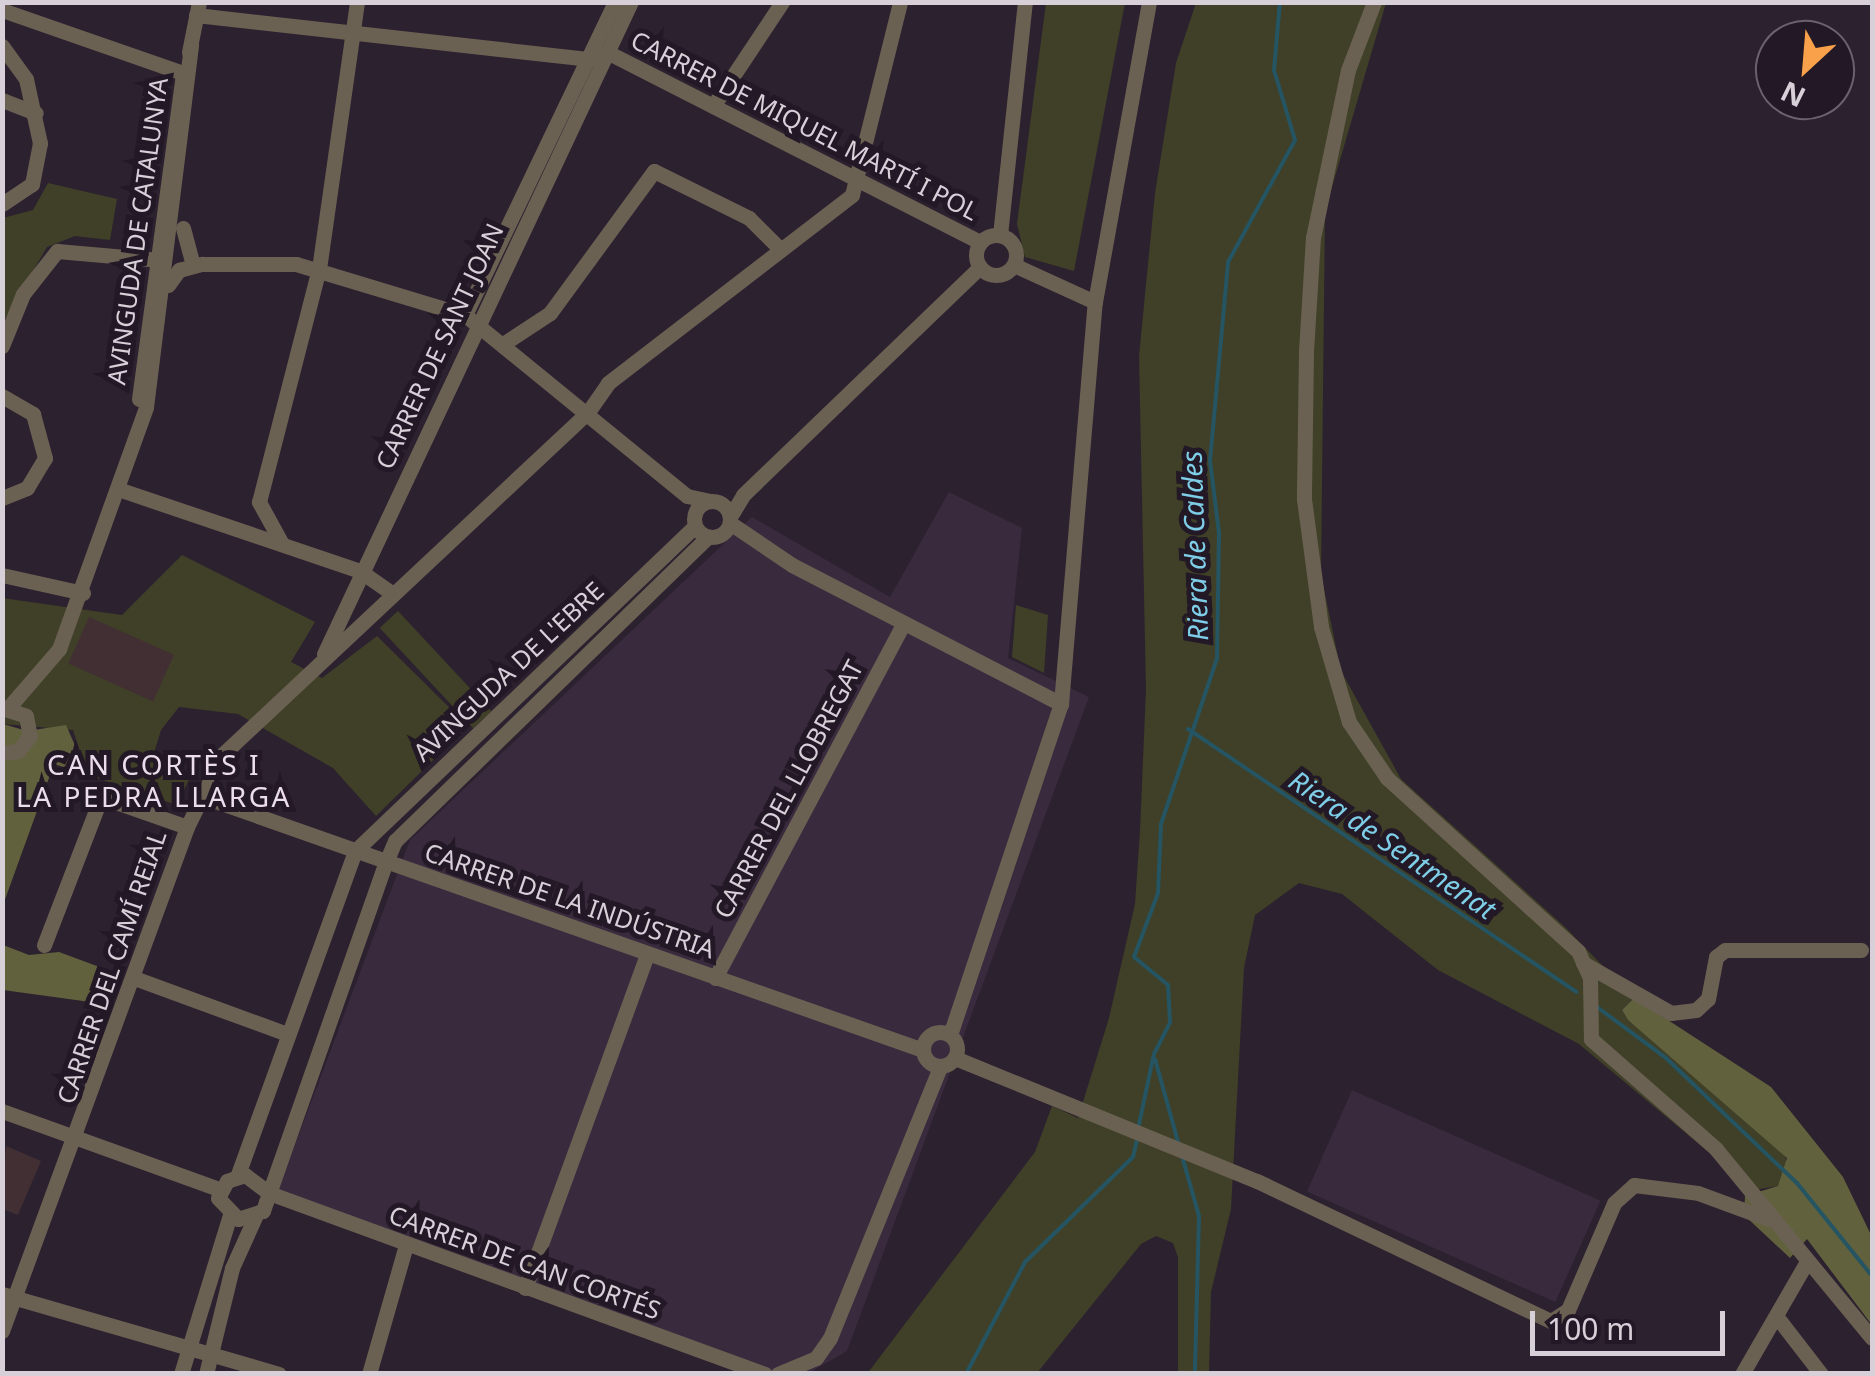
<!DOCTYPE html>
<html>
<head>
<meta charset="utf-8">
<style>
  body { margin:0 }
  #map { position:relative; width:1875px; height:1376px; overflow:hidden; background:#2c212f; font-family:"Noto Sans",sans-serif }
  div>[style] { position:absolute }
  .built>* { inset:0; background:#392a3d; transform-origin:0 0 }
  .green>* { inset:0; background:#3f4027; transform-origin:0 0 }
  .forest>* { inset:0; background:#61623d }
  .stream>* { height:4px; margin:-2px; padding:0 2px; transform-origin:2px; border-radius:2px; background:#255462 }
  .building>* { inset:0; background:#422f34; transform-origin:0 0 }
  .minor>* { height:15px; margin:-7.5px; padding:0 7.5px; transform-origin:7.5px; border-radius:7.5px; background:#6b6153 }
  .minor>.ring { margin:-7.5px; padding:0; box-sizing:content-box; background:none; border:15px solid #6b6153; border-radius:50% }
  span { translate:-50% -50%; white-space:nowrap; text-align:center; line-height:1.15; -webkit-text-stroke:10px #231825; paint-order:stroke }
  .street-label { font-size:25px; color:#d7d0d9 }
  .water-label { font-size:28px; color:#7fcee8; font-style:italic }
  .neighbourhood-label { font-size:28px; color:#ebdcee; letter-spacing:2.5px }
  .frame { position:absolute; inset:0; border:5px solid #d7d0d9; pointer-events:none }
  .north { position:absolute; left:1755px; top:20px; width:100px; height:100px; box-sizing:border-box; background:#231825; border:2px solid #6b626d; border-radius:50%; rotate:206deg; font-size:28px; font-weight:700; line-height:40px; text-align:center; color:#d7d0d9 }
  .north::after { content:''; display:block; margin:auto; width:35px; height:45px; background:#f8a14a; clip-path:polygon(50% 0,100% 100%,50% 72%,0 100%) }
  .scale { position:absolute; left:1530px; top:1311px; width:195px; height:45px; box-sizing:border-box; border:5px solid #d7d0d9; border-top:0; padding-left:12px; font-size:30px; line-height:35px; white-space:nowrap; color:#d7d0d9; -webkit-text-stroke:8px #231825; paint-order:stroke }
</style>
</head>
<body>
<div id="map">
  <div class="built">
    <div style="clip-path:polygon(949px 492px,1022px 528px,1008px 658px,1089px 697px,847px 1351px,809px 1373px,771px 1373px,278px 1190px,410px 840px,752px 517px,890px 597px)"></div>
    <div style="left:1352px;top:1090px;width:272px;height:111px;rotate:24deg"></div>
  </div>
  <div class="green">
    <div style="clip-path:polygon(1046px 3px,1125px 3px,1074px 271px,1025px 257px,1017px 224px)"></div>
    <div style="clip-path:polygon(1196px 3px,1386px 3px,1325px 211px,1321px 575px,1341px 671px,1401px 779px,1565px 927px,1634px 998px,1622px 1010px,1628px 1020px,1754px 1121px,1783px 1150px,1789px 1169px,1778px 1186px,1754px 1190px,1579px 1044px,1438px 970px,1342px 894px,1299px 883px,1255px 915px,1244px 968px,1231px 1209px,1211px 1292px,1209px 1373px,1178px 1373px,1178px 1257px,1173px 1243px,1156px 1236px,1141px 1244px,1037px 1373px,867px 1374px,1035px 1152px,1052px 1106px,1078px 1118px,1109px 1018px,1135px 904px,1140px 831px,1146px 689px,1139px 356px,1155px 193px,1176px 63px)"></div>
    <div style="clip-path:polygon(48px 183px,117px 199px,110px 240px,75px 236px,47px 247px,3px 322px,3px 218px,33px 210px)"></div>
    <div style="clip-path:polygon(182px 555px,315px 622px,291px 662px,322px 678px,377px 636px,468px 726px,376px 816px,333px 768px,238px 714px,179px 707px,161px 730px,153px 756px,191px 775px,177px 805px,88px 775px,73px 730px,3px 724px,2px 598px,122px 615px)"></div>
    <div style="clip-path:polygon(1016px 605px,1048px 615px,1044px 673px,1012px 657px)"></div>
    <div style="left:398px;top:611px;width:137px;height:25px;rotate:47deg"></div>
  </div>
  <div class="forest">
    <div style="clip-path:polygon(3px 724px,27px 731px,66px 725px,88px 775px,54px 764px,3px 905px)"></div>
    <div style="clip-path:polygon(3px 945px,29px 955px,59px 952px,113px 972px,105px 1004px,3px 990px)"></div>
    <div style="clip-path:polygon(1634px 998px,1771px 1087px,1843px 1177px,1872px 1237px,1872px 1325px,1807px 1239px,1790px 1258px,1744px 1215px,1745px 1196px,1778px 1186px,1787px 1158px,1628px 1020px,1622px 1010px)"></div>
  </div>
  <div class="stream">
    <div style="left:1188px;top:729px;width:469px;rotate:34.1deg"></div>
    <div style="left:1597px;top:1007px;width:86px;rotate:36.5deg"></div>
    <div style="left:1666px;top:1058px;width:181px;rotate:43.7deg"></div>
    <div style="left:1797px;top:1183px;width:119px;rotate:51.1deg"></div>
    <div style="left:1155px;top:1059px;width:86px;rotate:74.5deg"></div>
    <div style="left:1138px;top:1129px;width:77px;rotate:-78deg"></div>
    <div style="left:1154px;top:1054px;width:36px;rotate:-63deg"></div>
    <div style="left:1170px;top:1022px;width:37px;rotate:-93deg"></div>
    <div style="left:1168px;top:985px;width:44px;rotate:-140.5deg"></div>
    <div style="left:1134px;top:957px;width:68px;rotate:-69.4deg"></div>
    <div style="left:1158px;top:893px;width:69px;rotate:-87.5deg"></div>
    <div style="left:1161px;top:824px;width:174px;rotate:-71.3deg"></div>
    <div style="left:1217px;top:659px;width:126px;rotate:-89.1deg"></div>
    <div style="left:1219px;top:533px;width:73px;rotate:-97.1deg"></div>
    <div style="left:1210px;top:461px;width:200px;rotate:-84.8deg"></div>
    <div style="left:1228px;top:262px;width:139px;rotate:-61.2deg"></div>
    <div style="left:1295px;top:140px;width:73px;rotate:-106.7deg"></div>
    <div style="left:1274px;top:70px;width:68px;rotate:-85deg"></div>
    <div style="left:1182px;top:1156px;width:62px;rotate:74.2deg"></div>
    <div style="left:1199px;top:1216px;width:158px;rotate:91.5deg"></div>
    <div style="left:966px;top:1374px;width:127px;rotate:-62.2deg"></div>
    <div style="left:1025px;top:1262px;width:151px;rotate:-44.2deg"></div>
    <div style="left:1133px;top:1157px;width:18px;rotate:-77deg"></div>
  </div>
  <div class="building">
    <div style="left:89px;top:617px;width:93px;height:51px;rotate:24deg"></div>
    <div style="clip-path:polygon(6px 1146px,41px 1161px,18px 1215px,2px 1209px)"></div>
  </div>
  <div class="minor">
    <div style="left:1374px;top:2px;width:73px;rotate:110.9deg"></div>
    <div style="left:1348px;top:70px;width:171px;rotate:101.8deg"></div>
    <div style="left:1313px;top:237px;width:114px;rotate:93.5deg"></div>
    <div style="left:1306px;top:351px;width:148px;rotate:90.8deg"></div>
    <div style="left:1304px;top:499px;width:129px;rotate:82.4deg"></div>
    <div style="left:1321px;top:627px;width:99px;rotate:73.6deg"></div>
    <div style="left:1349px;top:722px;width:68px;rotate:55.8deg"></div>
    <div style="left:1387px;top:778px;width:258px;rotate:42.2deg"></div>
    <div style="left:1578px;top:951px;width:30px;rotate:66deg"></div>
    <div style="left:1590px;top:978px;width:61px;rotate:89.1deg"></div>
    <div style="left:1591px;top:1039px;width:167px;rotate:41.3deg"></div>
    <div style="left:1716px;top:1149px;width:245px;rotate:50.5deg"></div>
    <div style="left:2px;top:10px;width:192px;rotate:19.2deg"></div>
    <div style="left:196px;top:15px;width:394px;rotate:6.4deg"></div>
    <div style="left:588px;top:59px;width:20px;rotate:-20deg"></div>
    <div style="left:607px;top:52px;width:419px;rotate:27deg"></div>
    <div style="left:2px;top:46px;width:41px;rotate:54deg"></div>
    <div style="left:26px;top:79px;width:66px;rotate:77.7deg"></div>
    <div style="left:40px;top:143px;width:42px;rotate:101deg"></div>
    <div style="left:32px;top:184px;width:36px;rotate:146deg"></div>
    <div style="left:189px;top:52px;width:51px;rotate:-78.7deg"></div>
    <div style="left:2px;top:100px;width:36px;rotate:21deg"></div>
    <div style="left:713px;top:106px;width:125px;rotate:-56.4deg"></div>
    <div style="left:183px;top:228px;width:34px;rotate:75deg"></div>
    <div class="ring" style="left:976px;top:235px;width:25px;height:25px"></div>
    <div style="left:1000px;top:235px;width:234px;rotate:-83.9deg"></div>
    <div style="left:1014px;top:265px;width:89px;rotate:24.6deg"></div>
    <div style="left:168px;top:285px;width:19px;rotate:-54deg"></div>
    <div style="left:179px;top:270px;width:24px;rotate:-15deg"></div>
    <div style="left:202px;top:264px;width:94px"></div>
    <div style="left:296px;top:264px;width:177px;rotate:16.8deg"></div>
    <div style="left:465px;top:315px;width:286px;rotate:39.2deg"></div>
    <div style="left:687px;top:496px;width:24px;rotate:12deg"></div>
    <div style="left:465px;top:315px;width:347px;rotate:-64.4deg"></div>
    <div style="left:503px;top:344px;width:56px;rotate:-33.4deg"></div>
    <div style="left:550px;top:313px;width:176px;rotate:-53.8deg"></div>
    <div style="left:654px;top:171px;width:106px;rotate:26.3deg"></div>
    <div style="left:749px;top:218px;width:45px;rotate:45deg"></div>
    <div style="left:2px;top:346px;width:56px;rotate:-68deg"></div>
    <div style="left:23px;top:294px;width:55px;rotate:-51.7deg"></div>
    <div style="left:57px;top:251px;width:103px;rotate:5deg"></div>
    <div style="left:2px;top:396px;width:36px;rotate:30deg"></div>
    <div style="left:33px;top:414px;width:46px;rotate:74.7deg"></div>
    <div style="left:45px;top:458px;width:35px;rotate:121deg"></div>
    <div style="left:27px;top:488px;width:27px;rotate:158deg"></div>
    <div style="left:139px;top:399px;width:322px;rotate:-82.3deg"></div>
    <div style="left:121px;top:490px;width:252px;rotate:18.7deg"></div>
    <div style="left:360px;top:571px;width:40px;rotate:34.9deg"></div>
    <div class="ring" style="left:694px;top:501px;width:21px;height:21px"></div>
    <div style="left:730px;top:517px;width:26px;rotate:-59deg"></div>
    <div style="left:743px;top:495px;width:329px;rotate:-43.9deg"></div>
    <div style="left:730px;top:523px;width:75px;rotate:34.1deg"></div>
    <div style="left:792px;top:565px;width:303px;rotate:27.3deg"></div>
    <div style="left:281px;top:542px;width:46px;rotate:-118.8deg"></div>
    <div style="left:259px;top:502px;width:241px;rotate:-75.6deg"></div>
    <div style="left:319px;top:269px;width:270px;rotate:-81.9deg"></div>
    <div style="left:2px;top:575px;width:83px;rotate:12.5deg"></div>
    <div style="left:324px;top:654px;width:721px;rotate:-64.79deg"></div>
    <div style="left:9px;top:707px;width:77px;rotate:-49.2deg"></div>
    <div style="left:59px;top:649px;width:257px;rotate:-70.2deg"></div>
    <div style="left:146px;top:407px;width:365px;rotate:-82.9deg"></div>
    <div style="left:2px;top:708px;width:25px;rotate:18deg"></div>
    <div style="left:26px;top:716px;width:20px;rotate:79deg"></div>
    <div style="left:30px;top:736px;width:19px;rotate:129deg"></div>
    <div style="left:18px;top:751px;width:16px;rotate:173deg"></div>
    <div style="left:201px;top:796px;width:765px;rotate:19.38deg"></div>
    <div style="left:44px;top:945px;width:159px;rotate:-68.9deg"></div>
    <div style="left:101px;top:797px;width:91px;rotate:19.2deg"></div>
    <div style="left:1583px;top:963px;width:101px;rotate:29.6deg"></div>
    <div style="left:1671px;top:1013px;width:25px;rotate:-7deg"></div>
    <div style="left:1696px;top:1010px;width:16px;rotate:-43deg"></div>
    <div style="left:1708px;top:999px;width:43px;rotate:-79.2deg"></div>
    <div style="left:1716px;top:957px;width:11px;rotate:-38deg"></div>
    <div style="left:1725px;top:950px;width:136px"></div>
    <div style="left:715px;top:978px;width:402px;rotate:-62deg"></div>
    <div style="left:137px;top:979px;width:160px;rotate:20.1deg"></div>
    <div class="ring" style="left:923px;top:1032px;width:19px;height:19px"></div>
    <div style="left:950px;top:1035px;width:349px;rotate:-71.5deg"></div>
    <div style="left:1061px;top:704px;width:403px;rotate:-85.2deg"></div>
    <div style="left:1095px;top:302px;width:305px;rotate:-79.8deg"></div>
    <div style="left:955px;top:1058px;width:326px;rotate:22.2deg"></div>
    <div style="left:1257px;top:1181px;width:326px;rotate:25.5deg"></div>
    <div style="left:1551px;top:1321px;width:20px;rotate:-33deg"></div>
    <div style="left:1568px;top:1310px;width:116px;rotate:-66.7deg"></div>
    <div style="left:1614px;top:1203px;width:27px;rotate:-42deg"></div>
    <div style="left:1634px;top:1185px;width:64px;rotate:7.1deg"></div>
    <div style="left:1698px;top:1193px;width:78px;rotate:20.3deg"></div>
    <div style="left:2px;top:1111px;width:233px;rotate:19.8deg"></div>
    <div style="left:237px;top:1177px;width:347px;rotate:-70.1deg"></div>
    <div style="left:355px;top:851px;width:470px;rotate:-43.7deg"></div>
    <div style="left:269px;top:1193px;width:30px;rotate:-143deg"></div>
    <div style="left:245px;top:1175px;width:19px;rotate:162deg"></div>
    <div style="left:227px;top:1181px;width:19px;rotate:118deg"></div>
    <div style="left:218px;top:1198px;width:29px;rotate:46deg"></div>
    <div style="left:238px;top:1219px;width:26px;rotate:-18deg"></div>
    <div style="left:263px;top:1211px;width:9px;rotate:-72deg"></div>
    <div style="left:266px;top:1202px;width:361px;rotate:-70.6deg"></div>
    <div style="left:386px;top:862px;width:23px;rotate:-67deg"></div>
    <div style="left:395px;top:841px;width:436px;rotate:-44.2deg"></div>
    <div style="left:269px;top:1193px;width:528px;rotate:20.05deg"></div>
    <div style="left:525px;top:1288px;width:356px;rotate:-69.9deg"></div>
    <div style="left:2px;top:1294px;width:288px;rotate:16.1deg"></div>
    <div style="left:1777px;top:1317px;width:72px;rotate:52.3deg"></div>
    <div style="left:2px;top:1331px;width:537px;rotate:-69.84deg"></div>
    <div style="left:187px;top:827px;width:81px;rotate:-63.7deg"></div>
    <div style="left:223px;top:754px;width:500px;rotate:-43.14deg"></div>
    <div style="left:588px;top:412px;width:35px;rotate:-55deg"></div>
    <div style="left:608px;top:383px;width:308px;rotate:-37.6deg"></div>
    <div style="left:852px;top:195px;width:199px;rotate:-76deg"></div>
    <div style="left:181px;top:1374px;width:166px;rotate:-72.9deg"></div>
    <div style="left:206px;top:1374px;width:109px;rotate:-76.2deg"></div>
    <div style="left:232px;top:1268px;width:56px;rotate:-65.7deg"></div>
    <div style="left:369px;top:1374px;width:134px;rotate:-74deg"></div>
    <div style="left:778px;top:1374px;width:41px;rotate:-22.8deg"></div>
    <div style="left:816px;top:1358px;width:24px;rotate:-55deg"></div>
    <div style="left:830px;top:1338px;width:292px;rotate:-67.9deg"></div>
    <div style="left:1742px;top:1374px;width:128px;rotate:-60deg"></div>
  </div>
  <div class="street-label">
    <span style="left:805px;top:125px;rotate:27deg">CARRER DE MIQUEL MARTÍ I POL</span>
    <span style="left:137px;top:231px;rotate:-82deg">AVINGUDA DE CATALUNYA</span>
    <span style="left:439px;top:346px;rotate:-65deg">CARRER DE SANT JOAN</span>
    <span style="left:508px;top:671px;rotate:-43deg">AVINGUDA DE L'EBRE</span>
    <span style="left:788px;top:789px;rotate:-62deg">CARRER DEL LLOBREGAT</span>
    <span style="left:570px;top:900px;rotate:19deg">CARRER DE LA INDÚSTRIA</span>
    <span style="left:111px;top:967px;rotate:-71deg">CARRER DEL CAMÍ REIAL</span>
    <span style="left:525px;top:1262px;rotate:20deg">CARRER DE CAN CORTÉS</span>
  </div>
  <div class="water-label">
    <span style="left:1194px;top:546px;rotate:-92deg">Riera de Caldes</span>
    <span style="left:1393px;top:844px;rotate:34deg">Riera de Sentmenat</span>
  </div>
  <div class="neighbourhood-label">
    <span style="left:154px;top:780px">CAN CORTÈS I<br>LA PEDRA LLARGA</span>
  </div>
  <div class="frame"></div>
  <div class="north">N</div>
  <div class="scale">100 m</div>
</div>
</body>
</html>
